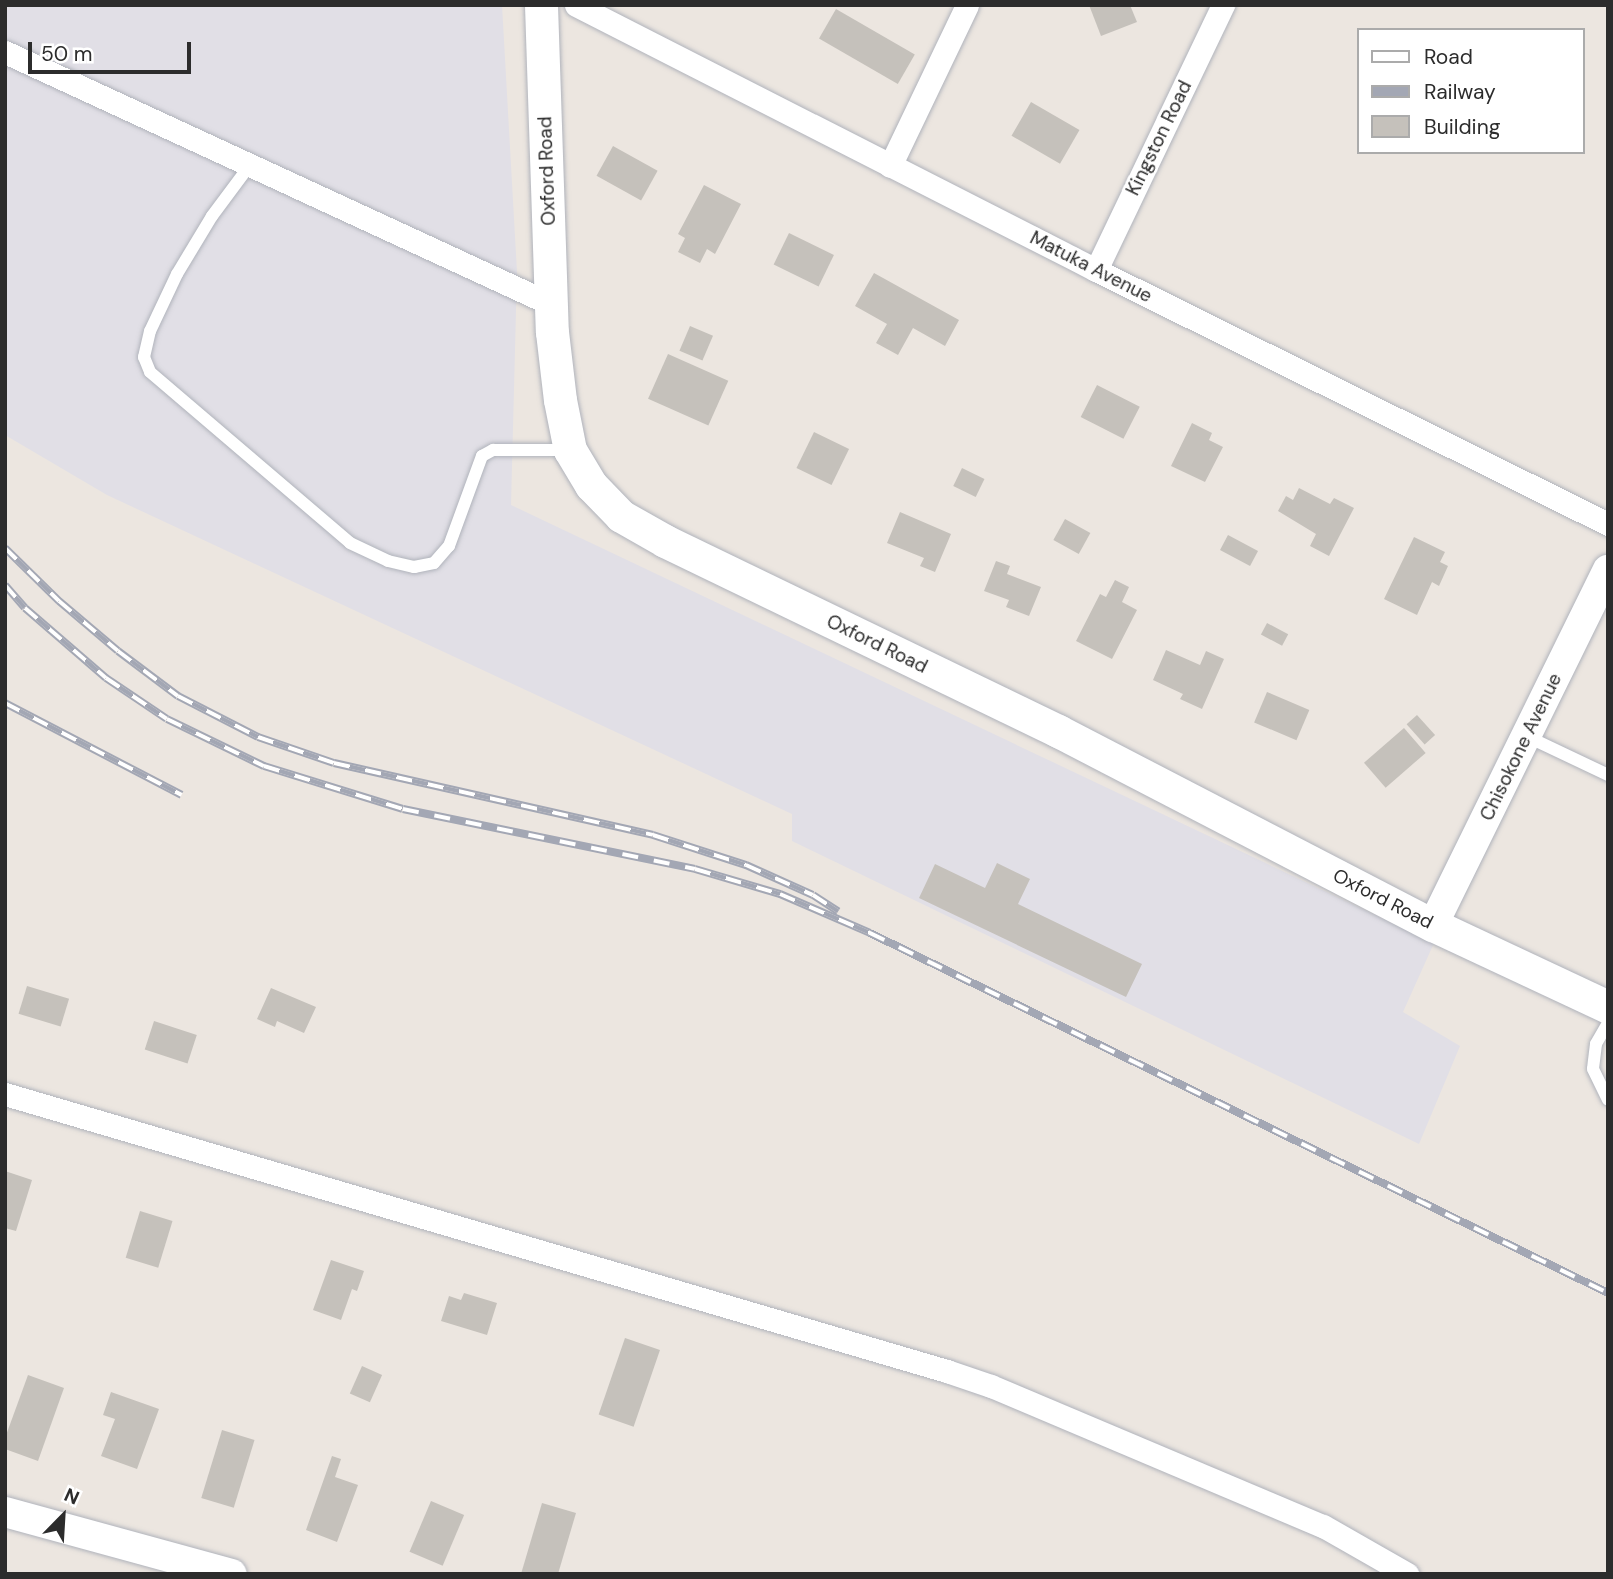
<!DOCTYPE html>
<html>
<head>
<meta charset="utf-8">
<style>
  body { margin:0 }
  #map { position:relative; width:1613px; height:1579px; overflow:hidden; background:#ece6e0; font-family:"DM Sans",sans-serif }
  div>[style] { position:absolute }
  .industrial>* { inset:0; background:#e1dfe6 }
  .building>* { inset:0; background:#c5c1bb; transform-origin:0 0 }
  .roads { filter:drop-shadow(0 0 2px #b0b3bb) drop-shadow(0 0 2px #b0b3bb) }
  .service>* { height:12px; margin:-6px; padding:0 6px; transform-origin:6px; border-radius:6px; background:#fff }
  .minor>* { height:23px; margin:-11.5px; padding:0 11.5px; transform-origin:11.5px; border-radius:11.5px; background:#fff }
  .tertiary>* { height:30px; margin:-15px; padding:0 15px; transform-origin:15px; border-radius:15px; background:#fff }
  .secondary>* { height:33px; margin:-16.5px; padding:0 16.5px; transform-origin:16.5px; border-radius:16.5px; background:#fff }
  .rail>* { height:8px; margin-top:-4px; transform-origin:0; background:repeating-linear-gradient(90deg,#fff 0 16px,#a3a7b4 0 32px); box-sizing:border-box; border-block:2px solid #a3a7b4 }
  span { translate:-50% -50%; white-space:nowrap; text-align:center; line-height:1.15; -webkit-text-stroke:5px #fff; paint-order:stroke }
  .street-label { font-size:19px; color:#2c2c2c }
  .frame { position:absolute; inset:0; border:7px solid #2c2c2c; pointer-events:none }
  .legend { position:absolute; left:1357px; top:28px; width:228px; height:126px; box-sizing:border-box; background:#fff; border:2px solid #ababab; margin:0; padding:9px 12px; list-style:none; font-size:21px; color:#2c2c2c }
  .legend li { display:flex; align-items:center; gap:14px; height:35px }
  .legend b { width:35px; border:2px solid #ababab }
  .north { position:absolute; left:28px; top:1481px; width:70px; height:70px; -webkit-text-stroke:5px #fff; paint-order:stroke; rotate:24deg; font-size:19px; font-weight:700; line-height:28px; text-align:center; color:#2c2c2c }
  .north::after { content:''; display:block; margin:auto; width:24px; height:32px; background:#2c2c2c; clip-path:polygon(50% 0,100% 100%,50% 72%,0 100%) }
  .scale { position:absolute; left:28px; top:42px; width:163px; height:32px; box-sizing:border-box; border:4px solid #2c2c2c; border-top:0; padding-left:9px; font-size:21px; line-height:24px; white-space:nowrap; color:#2c2c2c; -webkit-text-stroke:5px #fff; paint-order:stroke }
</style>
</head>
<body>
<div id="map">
  <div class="industrial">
    <div style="clip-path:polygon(5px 5px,502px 5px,517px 272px,511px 505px,1434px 943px,1403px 1012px,1460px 1046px,1419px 1144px,792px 841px,792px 814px,107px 495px,5px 435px)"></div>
  </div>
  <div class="building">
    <div style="clip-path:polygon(1089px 5px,1130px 5px,1137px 22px,1101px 36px)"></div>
    <div style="left:836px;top:9px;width:91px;height:34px;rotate:30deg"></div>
    <div style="left:1031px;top:102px;width:56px;height:39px;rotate:30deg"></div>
    <div style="left:613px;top:146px;width:51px;height:34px;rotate:29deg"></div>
    <div style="clip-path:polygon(704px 185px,741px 204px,715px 254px,707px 249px,700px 263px,678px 252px,685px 238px,678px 234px)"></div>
    <div style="left:789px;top:233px;width:50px;height:35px;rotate:26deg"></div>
    <div style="clip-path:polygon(874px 273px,959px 320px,945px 346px,913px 328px,898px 355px,876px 343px,887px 324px,855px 306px)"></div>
    <div style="left:690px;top:326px;width:25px;height:27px;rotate:23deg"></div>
    <div style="left:668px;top:354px;width:66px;height:49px;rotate:24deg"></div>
    <div style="left:1097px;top:385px;width:48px;height:36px;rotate:27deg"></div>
    <div style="clip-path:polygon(1192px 423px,1212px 433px,1209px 440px,1223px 447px,1205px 482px,1171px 466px)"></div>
    <div style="left:814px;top:432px;width:39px;height:40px;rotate:26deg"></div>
    <div style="left:962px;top:468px;width:25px;height:20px;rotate:26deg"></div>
    <div style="clip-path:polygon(1299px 488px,1330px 504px,1334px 498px,1354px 508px,1329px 556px,1310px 546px,1316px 534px,1278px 511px,1286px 496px,1293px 500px)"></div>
    <div style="clip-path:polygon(900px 512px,951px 534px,935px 572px,920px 566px,924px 558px,887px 543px)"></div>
    <div style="left:1065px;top:519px;width:29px;height:24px;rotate:29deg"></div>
    <div style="left:1228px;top:535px;width:34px;height:17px;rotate:28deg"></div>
    <div style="clip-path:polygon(1414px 537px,1445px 552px,1440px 562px,1448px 566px,1439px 586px,1432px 582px,1417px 615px,1384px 599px)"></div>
    <div style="clip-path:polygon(996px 561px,1010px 566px,1007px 574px,1041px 587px,1029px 616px,1006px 607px,1009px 600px,984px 591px)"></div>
    <div style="clip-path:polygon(1115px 580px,1129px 587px,1122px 602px,1137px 610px,1112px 659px,1076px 641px,1100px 594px,1106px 597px)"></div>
    <div style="left:1267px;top:623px;width:24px;height:13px;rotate:28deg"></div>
    <div style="clip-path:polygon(1166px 650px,1200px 665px,1206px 651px,1224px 659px,1202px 709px,1180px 699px,1183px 694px,1153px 680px)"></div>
    <div style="left:1267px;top:692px;width:46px;height:33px;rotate:23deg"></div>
    <div style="left:1417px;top:715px;width:27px;height:14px;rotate:48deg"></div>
    <div style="left:1404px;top:728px;width:33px;height:53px;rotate:49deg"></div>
    <div style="clip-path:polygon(997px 863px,1030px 879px,1018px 904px,1142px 964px,1126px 997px,919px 898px,935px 864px,985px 888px)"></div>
    <div style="left:27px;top:986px;width:44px;height:29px;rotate:17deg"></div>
    <div style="clip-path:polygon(271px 988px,316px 1007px,304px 1033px,277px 1021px,275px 1027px,257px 1019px)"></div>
    <div style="left:154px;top:1021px;width:45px;height:30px;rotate:18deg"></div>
    <div style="clip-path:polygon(5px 1171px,32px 1180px,16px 1231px,5px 1228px)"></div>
    <div style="left:140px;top:1211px;width:34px;height:49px;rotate:17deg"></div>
    <div style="clip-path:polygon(331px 1260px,364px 1271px,357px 1291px,352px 1289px,341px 1320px,313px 1310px)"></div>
    <div style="clip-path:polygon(464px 1293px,497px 1303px,487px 1335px,441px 1321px,449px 1296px,461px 1300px)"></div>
    <div style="left:625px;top:1338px;width:37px;height:81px;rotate:19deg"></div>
    <div style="left:362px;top:1366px;width:22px;height:30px;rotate:24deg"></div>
    <div style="clip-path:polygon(28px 1375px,64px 1388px,38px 1461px,5px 1449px,5px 1438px)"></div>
    <div style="clip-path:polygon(111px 1392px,159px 1409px,137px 1469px,101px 1456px,115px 1419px,103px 1415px)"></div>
    <div style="left:222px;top:1430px;width:34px;height:71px;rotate:17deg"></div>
    <div style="clip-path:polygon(332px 1456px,341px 1459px,335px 1477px,358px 1485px,337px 1542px,306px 1530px)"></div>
    <div style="left:431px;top:1501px;width:36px;height:55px;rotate:23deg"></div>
    <div style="clip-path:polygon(542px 1503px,576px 1513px,558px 1574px,521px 1574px)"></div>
  </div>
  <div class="roads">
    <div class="service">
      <div style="left:250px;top:165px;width:64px;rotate:126.7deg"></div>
      <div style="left:212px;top:216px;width:68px;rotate:121.1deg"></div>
      <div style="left:177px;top:274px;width:63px;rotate:115.3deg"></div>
      <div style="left:150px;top:331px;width:27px;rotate:103deg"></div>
      <div style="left:144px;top:357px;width:16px;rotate:68deg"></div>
      <div style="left:150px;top:372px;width:263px;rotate:40.5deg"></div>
      <div style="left:350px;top:543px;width:42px;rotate:25.3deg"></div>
      <div style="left:388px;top:561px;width:27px;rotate:13deg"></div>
      <div style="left:414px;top:567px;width:20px;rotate:-11deg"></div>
      <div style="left:434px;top:563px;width:23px;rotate:-49deg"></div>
      <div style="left:449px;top:546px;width:96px;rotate:-69.9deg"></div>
      <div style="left:482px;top:456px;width:13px;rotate:-29deg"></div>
      <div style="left:493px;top:450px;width:74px"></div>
      <div style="left:1526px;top:736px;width:91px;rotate:25.4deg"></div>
      <div style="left:1608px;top:1023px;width:24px;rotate:120deg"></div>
      <div style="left:1596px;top:1044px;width:25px;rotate:97deg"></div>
      <div style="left:1593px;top:1069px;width:34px;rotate:64deg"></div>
    </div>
    <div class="minor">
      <div style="left:576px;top:5px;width:584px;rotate:27deg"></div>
      <div style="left:1096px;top:270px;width:572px;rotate:26.39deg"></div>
      <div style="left:5px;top:52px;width:601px;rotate:24.78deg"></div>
      <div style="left:890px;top:166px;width:178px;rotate:-64.4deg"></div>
      <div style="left:1096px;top:270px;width:294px;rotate:-64.4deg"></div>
      <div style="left:5px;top:1094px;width:982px;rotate:16.39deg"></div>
      <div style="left:947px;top:1371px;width:46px;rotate:18.8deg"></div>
      <div style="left:991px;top:1386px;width:360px;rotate:22.9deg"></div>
      <div style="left:1323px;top:1526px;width:97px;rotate:29.7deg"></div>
    </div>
    <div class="tertiary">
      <div style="left:1433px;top:925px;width:396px;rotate:-63.8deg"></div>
      <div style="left:5px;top:1512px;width:235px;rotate:15.3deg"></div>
    </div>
    <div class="secondary">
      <div style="left:541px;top:5px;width:327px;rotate:88.1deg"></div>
      <div style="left:552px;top:332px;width:68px;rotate:83.3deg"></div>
      <div style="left:560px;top:400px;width:51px;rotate:78.7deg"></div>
      <div style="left:570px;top:450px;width:41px;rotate:59deg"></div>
      <div style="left:591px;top:485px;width:43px;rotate:45.9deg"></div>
      <div style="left:621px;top:516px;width:51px;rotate:29.6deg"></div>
      <div style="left:665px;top:541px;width:437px;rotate:25.8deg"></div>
      <div style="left:1058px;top:731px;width:422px;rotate:27.4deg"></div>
      <div style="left:1433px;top:925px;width:193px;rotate:25.1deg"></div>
    </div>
  </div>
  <div class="rail">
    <div style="left:5px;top:548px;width:76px;rotate:44.5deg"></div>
    <div style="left:59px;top:601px;width:77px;rotate:40.3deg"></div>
    <div style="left:118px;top:651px;width:75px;rotate:36.9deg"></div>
    <div style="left:178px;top:696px;width:90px;rotate:27.1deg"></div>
    <div style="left:258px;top:737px;width:80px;rotate:18.9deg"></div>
    <div style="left:334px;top:763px;width:327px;rotate:12.7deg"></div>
    <div style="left:653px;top:835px;width:98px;rotate:17.9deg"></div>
    <div style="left:746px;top:865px;width:73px;rotate:24.1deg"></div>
    <div style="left:813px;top:895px;width:30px;rotate:33deg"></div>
    <div style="left:5px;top:585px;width:30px;rotate:49deg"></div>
    <div style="left:25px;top:608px;width:107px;rotate:40.8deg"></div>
    <div style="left:106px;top:678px;width:73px;rotate:33.9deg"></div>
    <div style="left:167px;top:719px;width:108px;rotate:25.9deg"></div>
    <div style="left:264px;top:766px;width:145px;rotate:17.2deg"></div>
    <div style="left:403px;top:809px;width:298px;rotate:11.6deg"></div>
    <div style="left:695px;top:869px;width:89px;rotate:16.4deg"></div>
    <div style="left:780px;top:894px;width:98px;rotate:23.4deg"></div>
    <div style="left:870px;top:933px;width:821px;rotate:26deg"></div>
    <div style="left:5px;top:703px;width:199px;rotate:27.5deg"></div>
  </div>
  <div class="street-label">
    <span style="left:1159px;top:138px;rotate:-64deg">Kingston Road</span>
    <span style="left:547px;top:171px;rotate:-92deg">Oxford Road</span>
    <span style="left:1091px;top:267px;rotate:27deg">Matuka Avenue</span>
    <span style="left:877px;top:644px;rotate:26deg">Oxford Road</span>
    <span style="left:1521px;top:747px;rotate:-64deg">Chisokone Avenue</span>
    <span style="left:1383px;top:899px;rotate:27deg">Oxford Road</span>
  </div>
  <div class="frame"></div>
  <ul class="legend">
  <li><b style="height:9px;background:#fff"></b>Road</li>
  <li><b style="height:9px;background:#a3a7b4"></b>Railway</li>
  <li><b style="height:19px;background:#c5c1bb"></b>Building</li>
  </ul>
  <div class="north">N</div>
  <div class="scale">50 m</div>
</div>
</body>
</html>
